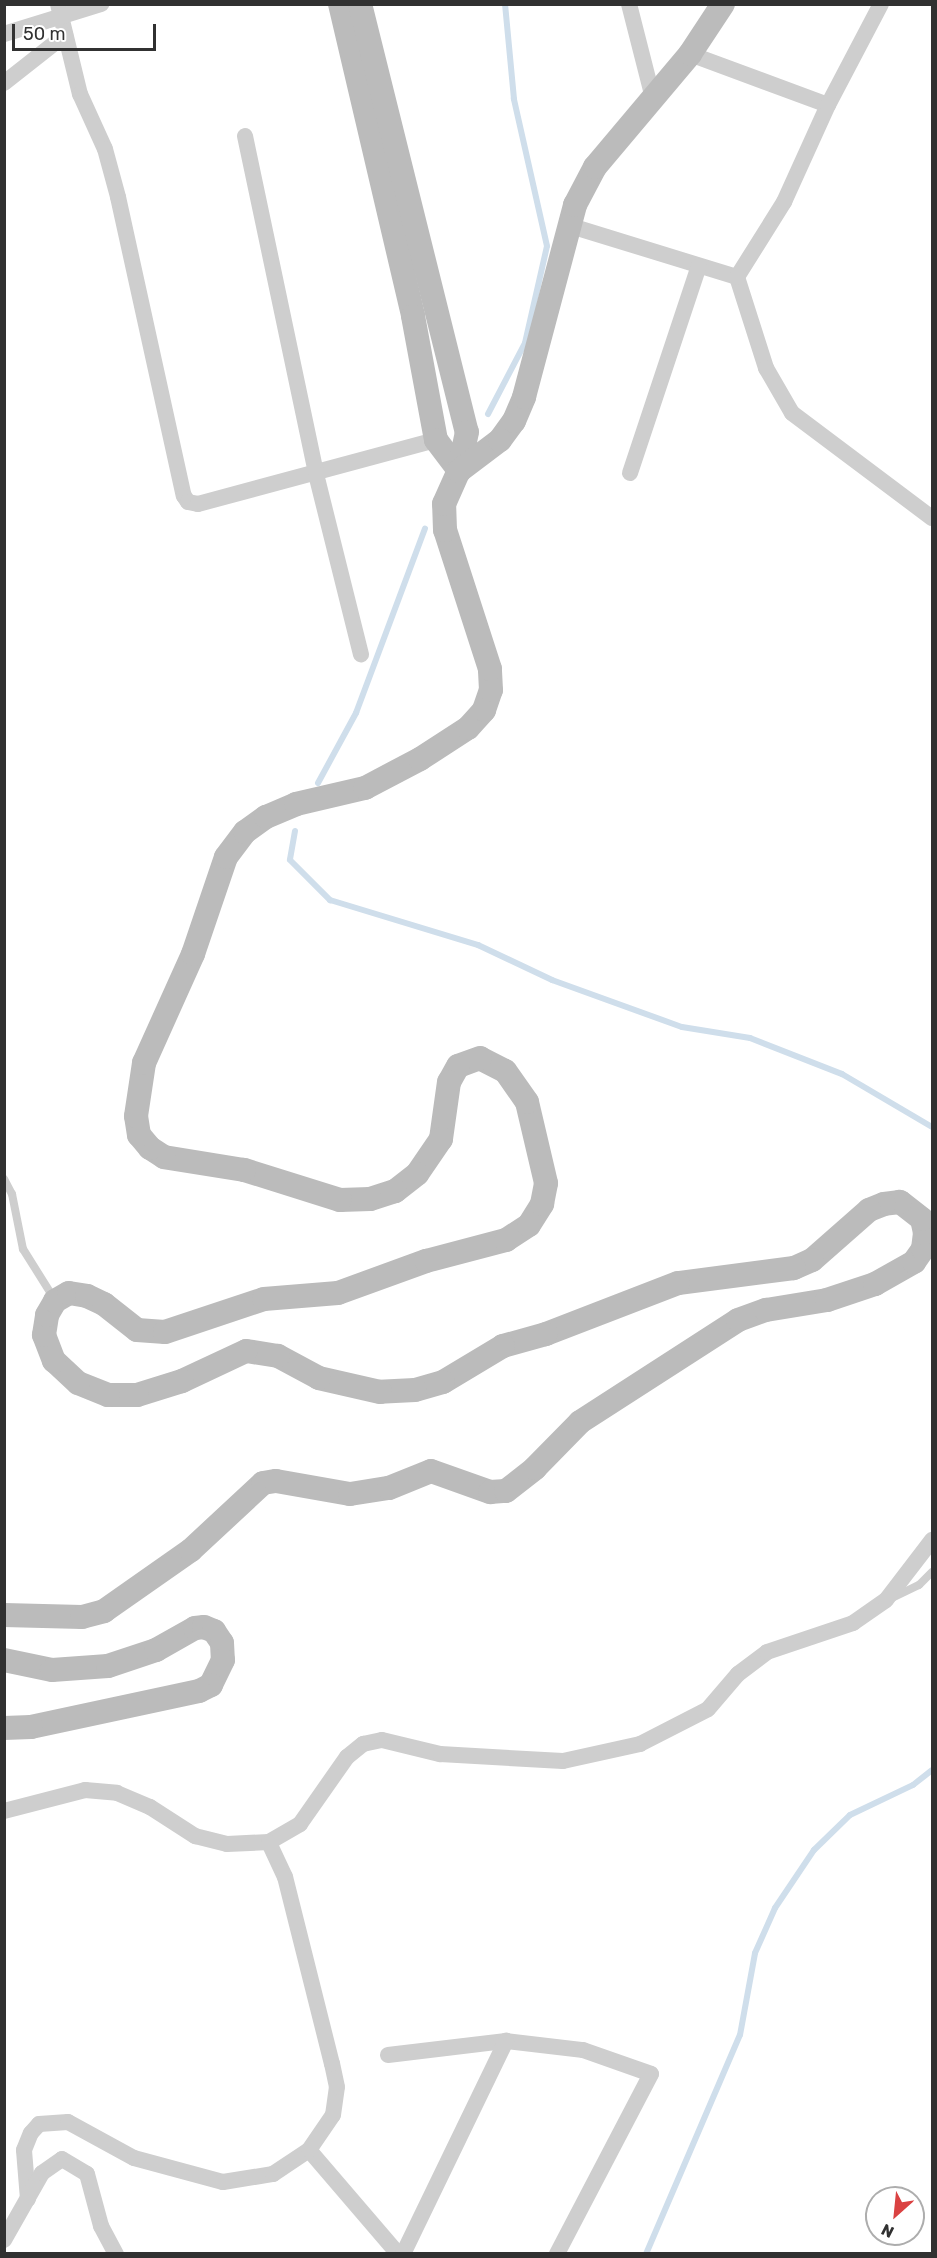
<!DOCTYPE html>
<html>
<head>
<meta charset="utf-8">
<style>
  body { margin:0 }
  #map { position:relative; width:937px; height:2258px; overflow:hidden; background:#fff; font-family:Rubik,sans-serif }
  div>[style] { position:absolute }
  .stream>* { height:6px; margin:-3px; padding:0 3px; transform-origin:3px; border-radius:3px; background:#cfdeeb }
  .lane>* { height:8px; margin:-4px; padding:0 4px; transform-origin:4px; border-radius:4px; background:#cecece }
  .street>* { height:16px; margin:-8px; padding:0 8px; transform-origin:8px; border-radius:8px; background:#cecece }
  .secondary>* { height:24px; margin:-12px; padding:0 12px; transform-origin:12px; border-radius:12px; background:#bbb }
  span { translate:-50% -50%; white-space:nowrap; text-align:center; line-height:1.15; -webkit-text-stroke:6px #fff; paint-order:stroke }
  .frame { position:absolute; inset:0; border:6px solid #313131; pointer-events:none }
  .north { position:absolute; left:865px; top:2186px; width:60px; height:60px; box-sizing:border-box; background:#fff; border:2px solid #adadad; border-radius:50%; rotate:207deg; font-size:16px; font-weight:700; line-height:24px; text-align:center; color:#313131 }
  .north::after { content:''; display:block; margin:auto; width:21px; height:27px; background:#da4242; clip-path:polygon(50% 0,100% 100%,50% 72%,0 100%) }
  .scale { position:absolute; left:12px; top:24px; width:144px; height:27px; box-sizing:border-box; border:3px solid #313131; border-top:0; padding-left:8px; font-size:18px; line-height:21px; white-space:nowrap; color:#313131; -webkit-text-stroke:4px #fff; paint-order:stroke }
</style>
</head>
<body>
<div id="map">
  <div class="stream">
    <div style="left:488px;top:414px;width:80px;rotate:-62.5deg"></div>
    <div style="left:525px;top:343px;width:99px;rotate:-77.2deg"></div>
    <div style="left:547px;top:246px;width:151px;rotate:-102.7deg"></div>
    <div style="left:514px;top:99px;width:95px;rotate:-95.4deg"></div>
    <div style="left:318px;top:783px;width:80px;rotate:-61.5deg"></div>
    <div style="left:356px;top:713px;width:197px;rotate:-69.5deg"></div>
    <div style="left:295px;top:831px;width:29px;rotate:100deg"></div>
    <div style="left:290px;top:860px;width:57px;rotate:45deg"></div>
    <div style="left:330px;top:900px;width:155px;rotate:16.9deg"></div>
    <div style="left:478px;top:945px;width:82px;rotate:25.3deg"></div>
    <div style="left:552px;top:980px;width:138px;rotate:19.9deg"></div>
    <div style="left:682px;top:1027px;width:69px;rotate:9.2deg"></div>
    <div style="left:750px;top:1038px;width:99px;rotate:21.4deg"></div>
    <div style="left:842px;top:1074px;width:104px;rotate:30.5deg"></div>
    <div style="left:646px;top:2254px;width:238px;rotate:-66.8deg"></div>
    <div style="left:740px;top:2035px;width:83px;rotate:-79.6deg"></div>
    <div style="left:755px;top:1953px;width:49px;rotate:-66deg"></div>
    <div style="left:775px;top:1908px;width:70px;rotate:-56.1deg"></div>
    <div style="left:814px;top:1850px;width:50px;rotate:-44.2deg"></div>
    <div style="left:850px;top:1815px;width:70px;rotate:-25.5deg"></div>
    <div style="left:913px;top:1785px;width:24px;rotate:-38deg"></div>
  </div>
  <div class="lane">
    <div style="left:4px;top:1179px;width:17px;rotate:62deg"></div>
    <div style="left:12px;top:1194px;width:56px;rotate:78.7deg"></div>
    <div style="left:23px;top:1249px;width:60px;rotate:57.9deg"></div>
    <div style="left:892px;top:1598px;width:30px;rotate:-26deg"></div>
    <div style="left:919px;top:1585px;width:18px;rotate:-45deg"></div>
  </div>
  <div class="street">
    <div style="left:58px;top:4px;width:93px;rotate:76.3deg"></div>
    <div style="left:80px;top:94px;width:60px;rotate:65.6deg"></div>
    <div style="left:105px;top:149px;width:50px;rotate:74.8deg"></div>
    <div style="left:118px;top:197px;width:306px;rotate:77.6deg"></div>
    <div style="left:184px;top:496px;width:7px;rotate:56deg"></div>
    <div style="left:188px;top:502px;width:10px;rotate:11deg"></div>
    <div style="left:198px;top:504px;width:246px;rotate:-15.1deg"></div>
    <div style="left:629px;top:4px;width:97px;rotate:75.7deg"></div>
    <div style="left:4px;top:34px;width:102px;rotate:-17.2deg"></div>
    <div style="left:690px;top:54px;width:147px;rotate:20.3deg"></div>
    <div style="left:4px;top:83px;width:78px;rotate:-38.2deg"></div>
    <div style="left:245px;top:136px;width:345px;rotate:78.1deg"></div>
    <div style="left:316px;top:474px;width:186px;rotate:76deg"></div>
    <div style="left:571px;top:226px;width:174px;rotate:17.1deg"></div>
    <div style="left:737px;top:277px;width:96px;rotate:72.3deg"></div>
    <div style="left:766px;top:368px;width:52px;rotate:60deg"></div>
    <div style="left:792px;top:413px;width:175px;rotate:36.9deg"></div>
    <div style="left:737px;top:277px;width:89px;rotate:-57.9deg"></div>
    <div style="left:784px;top:202px;width:107px;rotate:-65.6deg"></div>
    <div style="left:828px;top:105px;width:114px;rotate:-62.3deg"></div>
    <div style="left:630px;top:473px;width:218px;rotate:-71.6deg"></div>
    <div style="left:4px;top:1811px;width:84px;rotate:-14.5deg"></div>
    <div style="left:85px;top:1790px;width:32px;rotate:5deg"></div>
    <div style="left:117px;top:1793px;width:36px;rotate:23deg"></div>
    <div style="left:150px;top:1807px;width:54px;rotate:32.8deg"></div>
    <div style="left:195px;top:1836px;width:33px;rotate:14deg"></div>
    <div style="left:227px;top:1844px;width:42px;rotate:-2.7deg"></div>
    <div style="left:269px;top:1842px;width:36px;rotate:-30deg"></div>
    <div style="left:300px;top:1824px;width:82px;rotate:-55deg"></div>
    <div style="left:347px;top:1757px;width:21px;rotate:-39deg"></div>
    <div style="left:363px;top:1744px;width:19px;rotate:-12deg"></div>
    <div style="left:382px;top:1740px;width:60px;rotate:13.6deg"></div>
    <div style="left:440px;top:1754px;width:123px;rotate:3.3deg"></div>
    <div style="left:563px;top:1761px;width:79px;rotate:-12.4deg"></div>
    <div style="left:640px;top:1744px;width:76px;rotate:-27.2deg"></div>
    <div style="left:708px;top:1709px;width:46px;rotate:-49.4deg"></div>
    <div style="left:738px;top:1674px;width:36px;rotate:-37deg"></div>
    <div style="left:767px;top:1652px;width:91px;rotate:-18.6deg"></div>
    <div style="left:853px;top:1623px;width:40px;rotate:-34.9deg"></div>
    <div style="left:886px;top:1600px;width:76px;rotate:-52.5deg"></div>
    <div style="left:388px;top:2055px;width:119px;rotate:-6.8deg"></div>
    <div style="left:506px;top:2041px;width:78px;rotate:6.7deg"></div>
    <div style="left:583px;top:2050px;width:72px;rotate:19.4deg"></div>
    <div style="left:651px;top:2074px;width:203px;rotate:117.6deg"></div>
    <div style="left:309px;top:2150px;width:137px;rotate:49.4deg"></div>
    <div style="left:28px;top:2199px;width:49px;rotate:-94.7deg"></div>
    <div style="left:24px;top:2150px;width:18px;rotate:-68deg"></div>
    <div style="left:31px;top:2133px;width:12px;rotate:-48deg"></div>
    <div style="left:39px;top:2124px;width:29px;rotate:-4deg"></div>
    <div style="left:68px;top:2122px;width:75px;rotate:28.6deg"></div>
    <div style="left:134px;top:2158px;width:92px;rotate:15.1deg"></div>
    <div style="left:223px;top:2182px;width:51px;rotate:-9.1deg"></div>
    <div style="left:273px;top:2174px;width:43px;rotate:-33.7deg"></div>
    <div style="left:309px;top:2150px;width:42px;rotate:-55.6deg"></div>
    <div style="left:333px;top:2115px;width:28px;rotate:-82deg"></div>
    <div style="left:337px;top:2087px;width:24px;rotate:-102deg"></div>
    <div style="left:332px;top:2064px;width:193px;rotate:-104.1deg"></div>
    <div style="left:285px;top:1877px;width:38px;rotate:-115deg"></div>
    <div style="left:4px;top:2240px;width:77px;rotate:-60.4deg"></div>
    <div style="left:42px;top:2173px;width:24px;rotate:-35deg"></div>
    <div style="left:62px;top:2159px;width:29px;rotate:31deg"></div>
    <div style="left:87px;top:2174px;width:54px;rotate:74.9deg"></div>
    <div style="left:101px;top:2226px;width:32px;rotate:62deg"></div>
    <div style="left:403px;top:2254px;width:237px;rotate:-64.2deg"></div>
  </div>
  <div class="secondary">
    <div style="left:340px;top:4px;width:320px;rotate:76.8deg"></div>
    <div style="left:413px;top:316px;width:126px;rotate:79.5deg"></div>
    <div style="left:436px;top:440px;width:39px;rotate:53deg"></div>
    <div style="left:360px;top:4px;width:441px;rotate:76deg"></div>
    <div style="left:467px;top:432px;width:40px;rotate:102deg"></div>
    <div style="left:4px;top:1615px;width:78px;rotate:1.5deg"></div>
    <div style="left:82px;top:1617px;width:23px;rotate:-15deg"></div>
    <div style="left:104px;top:1611px;width:106px;rotate:-35deg"></div>
    <div style="left:191px;top:1550px;width:98px;rotate:-42.9deg"></div>
    <div style="left:263px;top:1483px;width:13px;rotate:-9deg"></div>
    <div style="left:276px;top:1481px;width:75px;rotate:10deg"></div>
    <div style="left:350px;top:1494px;width:39px;rotate:-9deg"></div>
    <div style="left:389px;top:1488px;width:45px;rotate:-22deg"></div>
    <div style="left:431px;top:1471px;width:63px;rotate:19.6deg"></div>
    <div style="left:490px;top:1492px;width:16px;rotate:-4deg"></div>
    <div style="left:506px;top:1491px;width:37px;rotate:-38deg"></div>
    <div style="left:535px;top:1468px;width:64px;rotate:-45.6deg"></div>
    <div style="left:580px;top:1422px;width:188px;rotate:-32.8deg"></div>
    <div style="left:738px;top:1320px;width:30px;rotate:-20deg"></div>
    <div style="left:766px;top:1310px;width:62px;rotate:-9.3deg"></div>
    <div style="left:827px;top:1300px;width:51px;rotate:-18.4deg"></div>
    <div style="left:875px;top:1284px;width:45px;rotate:-29.4deg"></div>
    <div style="left:914px;top:1262px;width:16px;rotate:-55deg"></div>
    <div style="left:923px;top:1249px;width:16px;rotate:-83deg"></div>
    <div style="left:925px;top:1233px;width:14px;rotate:-102deg"></div>
    <div style="left:922px;top:1219px;width:28px;rotate:-142deg"></div>
    <div style="left:900px;top:1202px;width:16px;rotate:173deg"></div>
    <div style="left:884px;top:1204px;width:16px;rotate:158deg"></div>
    <div style="left:869px;top:1210px;width:76px;rotate:138.7deg"></div>
    <div style="left:812px;top:1260px;width:20px;rotate:156deg"></div>
    <div style="left:794px;top:1268px;width:117px;rotate:172.6deg"></div>
    <div style="left:678px;top:1283px;width:142px;rotate:158.9deg"></div>
    <div style="left:546px;top:1334px;width:45px;rotate:164.4deg"></div>
    <div style="left:503px;top:1346px;width:70px;rotate:149deg"></div>
    <div style="left:443px;top:1382px;width:29px;rotate:164deg"></div>
    <div style="left:415px;top:1390px;width:35px;rotate:177deg"></div>
    <div style="left:380px;top:1392px;width:63px;rotate:-167.1deg"></div>
    <div style="left:319px;top:1378px;width:47px;rotate:-151.8deg"></div>
    <div style="left:278px;top:1356px;width:32px;rotate:-171deg"></div>
    <div style="left:246px;top:1351px;width:71px;rotate:154.9deg"></div>
    <div style="left:182px;top:1381px;width:47px;rotate:162.7deg"></div>
    <div style="left:137px;top:1395px;width:29px;rotate:180deg"></div>
    <div style="left:108px;top:1395px;width:32px;rotate:-158deg"></div>
    <div style="left:78px;top:1383px;width:33px;rotate:-137deg"></div>
    <div style="left:54px;top:1361px;width:28px;rotate:-111deg"></div>
    <div style="left:44px;top:1335px;width:20px;rotate:-81deg"></div>
    <div style="left:47px;top:1315px;width:16px;rotate:-60deg"></div>
    <div style="left:55px;top:1301px;width:16px;rotate:-30deg"></div>
    <div style="left:69px;top:1293px;width:18px;rotate:9deg"></div>
    <div style="left:87px;top:1296px;width:19px;rotate:25deg"></div>
    <div style="left:104px;top:1304px;width:42px;rotate:38.2deg"></div>
    <div style="left:137px;top:1330px;width:28px;rotate:4deg"></div>
    <div style="left:165px;top:1332px;width:104px;rotate:-18.4deg"></div>
    <div style="left:264px;top:1299px;width:74px;rotate:-4.6deg"></div>
    <div style="left:338px;top:1293px;width:94px;rotate:-20deg"></div>
    <div style="left:426px;top:1261px;width:83px;rotate:-14.7deg"></div>
    <div style="left:506px;top:1240px;width:27px;rotate:-33deg"></div>
    <div style="left:529px;top:1225px;width:25px;rotate:-58deg"></div>
    <div style="left:542px;top:1204px;width:21px;rotate:-79deg"></div>
    <div style="left:546px;top:1183px;width:83px;rotate:-103.2deg"></div>
    <div style="left:527px;top:1102px;width:38px;rotate:-125deg"></div>
    <div style="left:505px;top:1071px;width:28px;rotate:-153deg"></div>
    <div style="left:480px;top:1058px;width:23px;rotate:160deg"></div>
    <div style="left:458px;top:1066px;width:18px;rotate:119deg"></div>
    <div style="left:449px;top:1082px;width:58px;rotate:98deg"></div>
    <div style="left:441px;top:1139px;width:42px;rotate:124.4deg"></div>
    <div style="left:417px;top:1174px;width:28px;rotate:142deg"></div>
    <div style="left:395px;top:1191px;width:26px;rotate:162deg"></div>
    <div style="left:370px;top:1199px;width:30px;rotate:178deg"></div>
    <div style="left:340px;top:1200px;width:101px;rotate:-162.6deg"></div>
    <div style="left:244px;top:1170px;width:81px;rotate:-170.8deg"></div>
    <div style="left:164px;top:1157px;width:17px;rotate:-147deg"></div>
    <div style="left:150px;top:1148px;width:17px;rotate:-130deg"></div>
    <div style="left:139px;top:1135px;width:19px;rotate:-99deg"></div>
    <div style="left:136px;top:1116px;width:54px;rotate:-81.4deg"></div>
    <div style="left:144px;top:1063px;width:120px;rotate:-65.8deg"></div>
    <div style="left:193px;top:954px;width:102px;rotate:-71.2deg"></div>
    <div style="left:226px;top:857px;width:31px;rotate:-53deg"></div>
    <div style="left:245px;top:832px;width:26px;rotate:-36deg"></div>
    <div style="left:266px;top:817px;width:33px;rotate:-23deg"></div>
    <div style="left:296px;top:804px;width:71px;rotate:-13.1deg"></div>
    <div style="left:365px;top:788px;width:62px;rotate:-27.8deg"></div>
    <div style="left:420px;top:759px;width:57px;rotate:-32.9deg"></div>
    <div style="left:468px;top:728px;width:24px;rotate:-48deg"></div>
    <div style="left:484px;top:710px;width:21px;rotate:-71deg"></div>
    <div style="left:491px;top:690px;width:21px;rotate:-93deg"></div>
    <div style="left:490px;top:669px;width:146px;rotate:-107.9deg"></div>
    <div style="left:445px;top:530px;width:26px;rotate:-92deg"></div>
    <div style="left:444px;top:504px;width:36px;rotate:-66deg"></div>
    <div style="left:459px;top:471px;width:51px;rotate:-37.1deg"></div>
    <div style="left:500px;top:440px;width:24px;rotate:-54deg"></div>
    <div style="left:514px;top:421px;width:26px;rotate:-67deg"></div>
    <div style="left:524px;top:397px;width:199px;rotate:-75.1deg"></div>
    <div style="left:575px;top:205px;width:43px;rotate:-62.2deg"></div>
    <div style="left:595px;top:167px;width:148px;rotate:-49.9deg"></div>
    <div style="left:690px;top:54px;width:60px;rotate:-56.6deg"></div>
    <div style="left:4px;top:1660px;width:49px;rotate:11.8deg"></div>
    <div style="left:52px;top:1670px;width:56px;rotate:-4.1deg"></div>
    <div style="left:108px;top:1666px;width:51px;rotate:-18.4deg"></div>
    <div style="left:156px;top:1650px;width:45px;rotate:-29.4deg"></div>
    <div style="left:195px;top:1628px;width:9px;rotate:-6deg"></div>
    <div style="left:204px;top:1627px;width:11px;rotate:22deg"></div>
    <div style="left:214px;top:1631px;width:14px;rotate:56deg"></div>
    <div style="left:222px;top:1643px;width:17px;rotate:87deg"></div>
    <div style="left:223px;top:1660px;width:28px;rotate:116deg"></div>
    <div style="left:211px;top:1685px;width:13px;rotate:153deg"></div>
    <div style="left:199px;top:1691px;width:172px;rotate:167.9deg"></div>
    <div style="left:31px;top:1727px;width:27px;rotate:178deg"></div>
  </div>
  <div class="frame"></div>
  <div class="north">N</div>
  <div class="scale">50 m</div>
</div>
</body>
</html>
